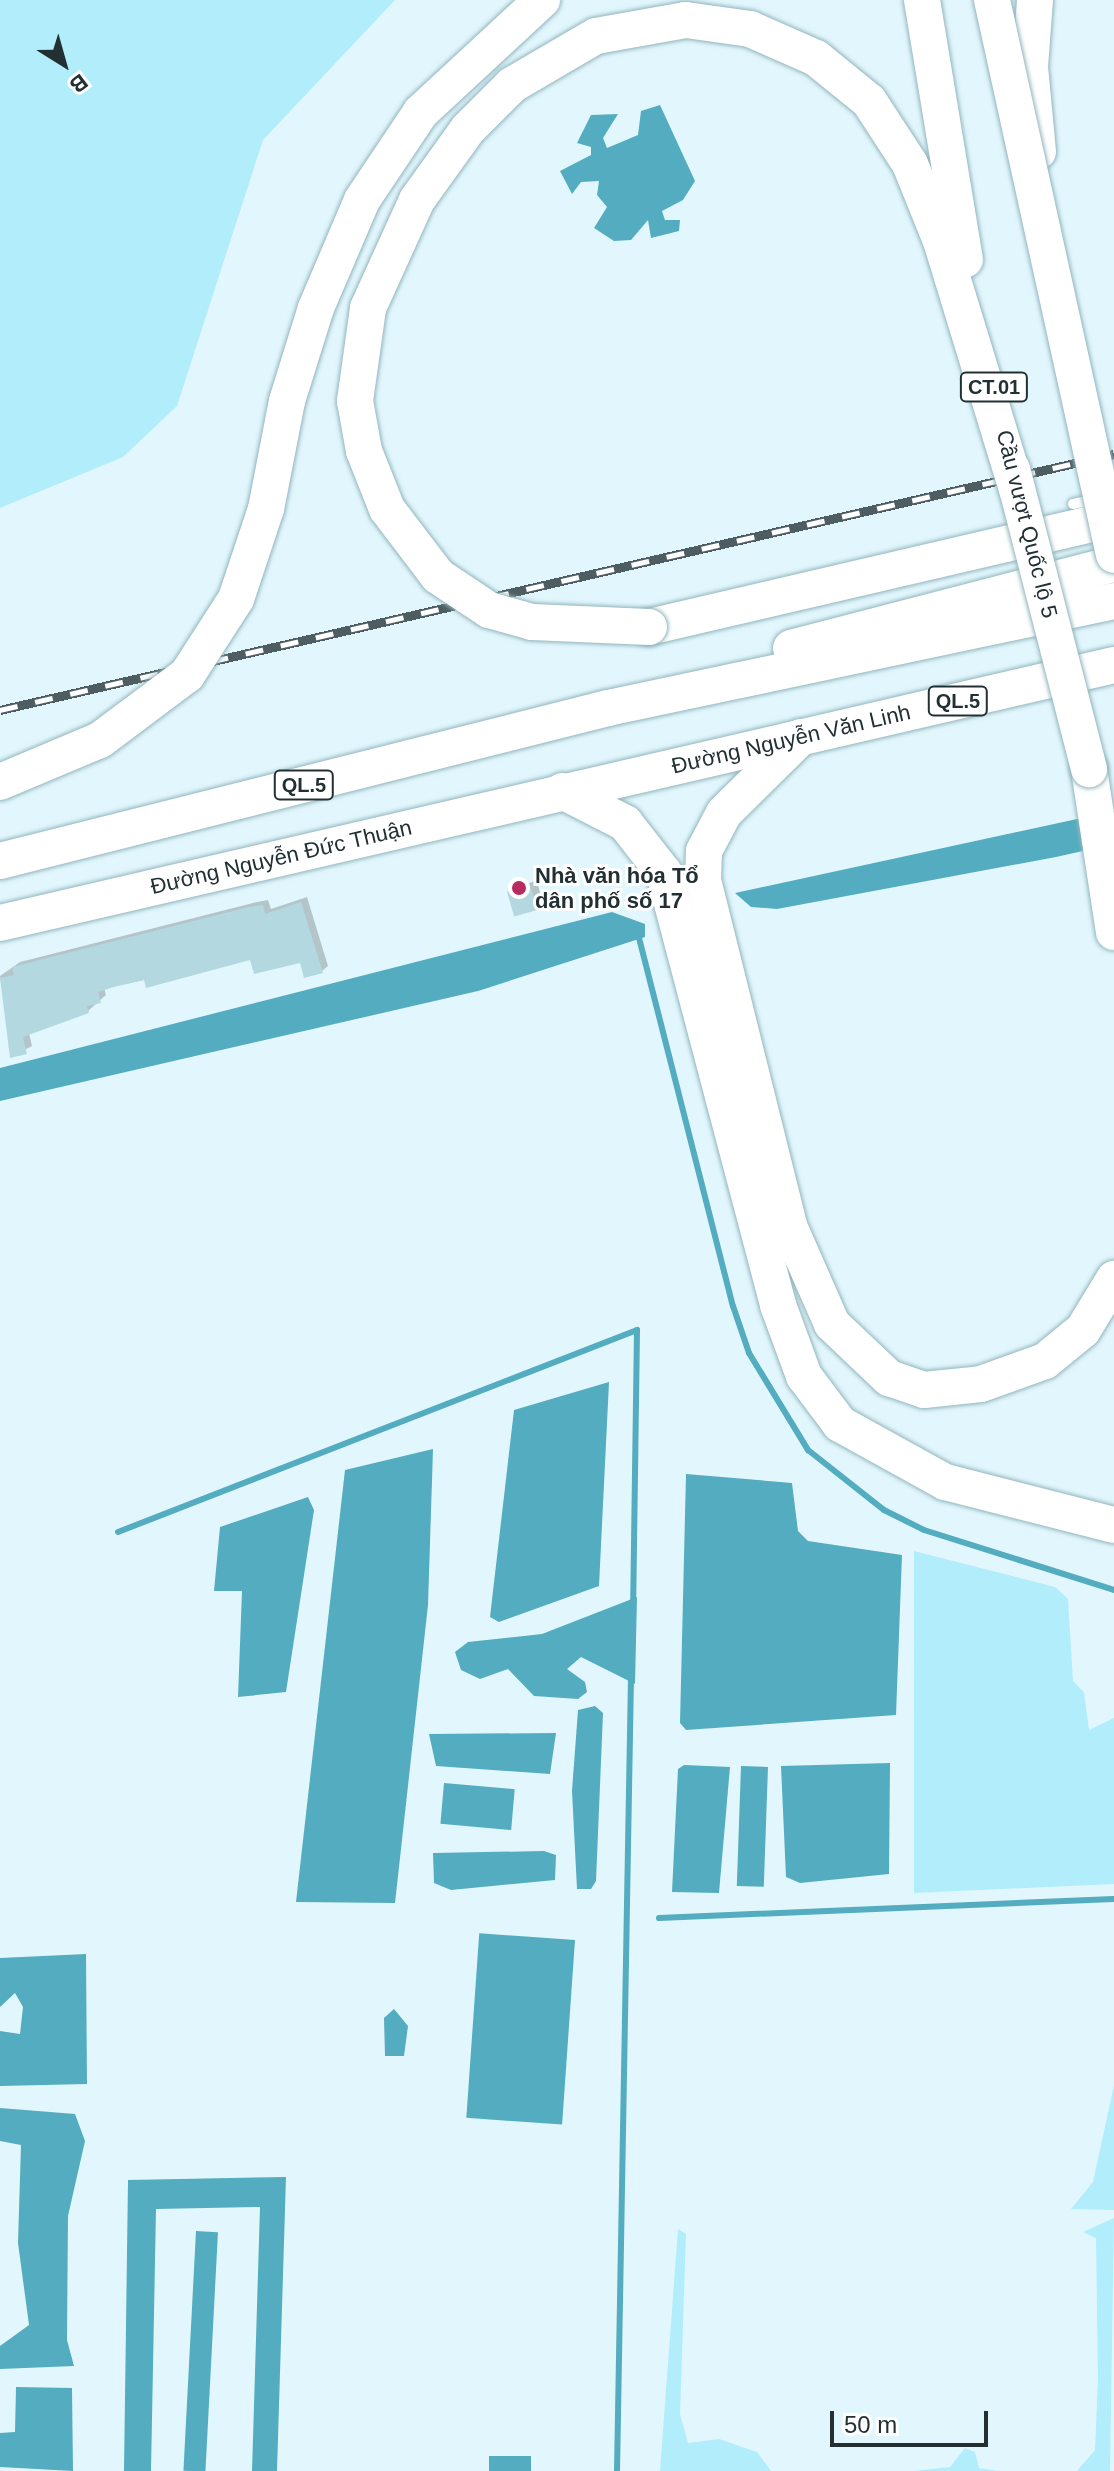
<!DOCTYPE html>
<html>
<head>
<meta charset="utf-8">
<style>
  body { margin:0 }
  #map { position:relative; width:1114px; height:2471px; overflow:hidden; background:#e2f7fd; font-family:Arial,sans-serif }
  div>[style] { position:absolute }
  .green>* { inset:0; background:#b1edfb }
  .water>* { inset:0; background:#53acbf; transform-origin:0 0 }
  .shadow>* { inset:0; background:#0003 }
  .stream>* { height:6px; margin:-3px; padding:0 3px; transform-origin:3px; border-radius:3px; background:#53acbf }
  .building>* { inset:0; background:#b4d8e0; transform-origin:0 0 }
  .roads { filter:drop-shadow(0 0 2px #92b5bd) drop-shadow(0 0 2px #92b5bd) }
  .lane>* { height:10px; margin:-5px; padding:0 5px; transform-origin:5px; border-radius:5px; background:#fff }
  .highway>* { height:36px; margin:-18px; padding:0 18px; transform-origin:18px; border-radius:18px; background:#fff }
  .rail>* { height:9px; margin-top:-4.5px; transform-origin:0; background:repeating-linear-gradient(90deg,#fff 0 18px,#4e5d61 0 36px); box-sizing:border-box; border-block:2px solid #4e5d61 }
  .bridges { filter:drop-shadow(0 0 2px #92b5bd) drop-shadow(0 0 2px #92b5bd) }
  .highway-bridge>* { height:36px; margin:-18px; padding:0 18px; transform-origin:18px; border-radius:18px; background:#fff }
  .dots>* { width:22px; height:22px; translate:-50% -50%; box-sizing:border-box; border:4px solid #fff; border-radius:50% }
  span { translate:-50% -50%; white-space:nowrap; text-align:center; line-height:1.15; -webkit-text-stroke:6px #fff; paint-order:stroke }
  .shield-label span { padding:2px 6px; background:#fff; border:2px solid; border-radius:6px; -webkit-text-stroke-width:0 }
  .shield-label { font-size:20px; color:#223033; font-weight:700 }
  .street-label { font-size:22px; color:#223033 }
  .poi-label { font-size:22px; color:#223033; font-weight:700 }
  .left { translate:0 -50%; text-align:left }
  .north { position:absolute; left:24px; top:24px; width:80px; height:80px; -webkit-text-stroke:6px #fff; paint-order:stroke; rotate:143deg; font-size:22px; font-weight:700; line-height:32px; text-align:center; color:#223033 }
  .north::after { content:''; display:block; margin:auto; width:28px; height:36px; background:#223033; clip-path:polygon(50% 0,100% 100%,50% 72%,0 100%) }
  .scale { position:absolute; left:830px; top:2411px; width:158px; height:36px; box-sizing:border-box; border:4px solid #223033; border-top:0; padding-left:10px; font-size:24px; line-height:28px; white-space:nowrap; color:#223033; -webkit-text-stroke:6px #fff; paint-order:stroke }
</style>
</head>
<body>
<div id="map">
  <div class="green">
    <div style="clip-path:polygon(0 0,395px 0,263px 140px,177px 406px,123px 457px,0 508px)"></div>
    <div style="clip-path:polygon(914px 1551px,1055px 1587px,1068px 1599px,1073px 1681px,1084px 1692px,1089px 1730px,1114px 1718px,1114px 1884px,914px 1893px)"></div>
    <div style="clip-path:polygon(1114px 2085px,1114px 2210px,1071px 2209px,1093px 2182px)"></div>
    <div style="clip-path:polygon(1114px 2218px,1110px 2471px,1077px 2471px,1095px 2450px,1098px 2379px,1096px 2238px,1083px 2232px)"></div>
    <div style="clip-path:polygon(678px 2229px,686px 2234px,680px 2414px,688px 2443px,719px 2439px,757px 2452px,771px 2471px,660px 2471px)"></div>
    <div style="clip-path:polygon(965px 2448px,975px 2452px,979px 2468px,998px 2471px,914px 2471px,950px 2467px)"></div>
  </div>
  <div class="water">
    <div style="clip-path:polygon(660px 105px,695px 181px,683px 200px,662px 211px,665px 220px,680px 220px,679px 231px,651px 238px,648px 220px,631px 240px,614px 241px,594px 228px,607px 207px,597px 195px,599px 181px,581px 182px,572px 194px,560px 171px,591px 155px,591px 147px,577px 143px,591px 115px,618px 114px,603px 138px,607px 148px,638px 135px,641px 111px)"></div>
    <div style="clip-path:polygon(1114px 811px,1114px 844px,1056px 857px,777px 909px,751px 907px,735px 893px)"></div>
    <div style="clip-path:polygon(612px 912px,645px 924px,645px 937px,478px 991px,0 1101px,0 1068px)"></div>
    <div style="clip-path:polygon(609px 1382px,599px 1586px,499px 1622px,490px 1617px,514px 1410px)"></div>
    <div style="clip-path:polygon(433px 1449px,428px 1605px,395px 1903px,296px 1902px,345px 1470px)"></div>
    <div style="clip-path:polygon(686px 1474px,792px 1483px,798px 1531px,808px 1541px,902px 1555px,896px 1715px,686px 1730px,680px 1723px)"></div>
    <div style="clip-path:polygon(308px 1497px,314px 1510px,286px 1692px,238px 1697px,242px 1591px,214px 1591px,220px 1527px)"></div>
    <div style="clip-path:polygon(637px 1597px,635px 1684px,581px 1657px,567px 1669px,585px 1682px,587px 1692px,578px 1699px,534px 1696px,508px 1669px,480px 1679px,461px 1670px,455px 1652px,468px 1642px,542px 1634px)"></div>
    <div style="clip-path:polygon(595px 1706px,603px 1713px,596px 1881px,591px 1889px,577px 1889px,572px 1791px,578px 1710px)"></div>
    <div style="clip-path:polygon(556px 1733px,550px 1774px,436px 1766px,429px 1734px)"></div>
    <div style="clip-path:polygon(890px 1763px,889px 1874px,800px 1883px,786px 1877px,781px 1766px)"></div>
    <div style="clip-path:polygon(684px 1765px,730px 1767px,719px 1893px,672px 1892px,678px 1769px)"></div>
    <div style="left:741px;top:1766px;width:27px;height:120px;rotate:2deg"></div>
    <div style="left:444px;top:1783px;width:71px;height:41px;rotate:5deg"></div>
    <div style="clip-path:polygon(544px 1851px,556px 1855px,555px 1880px,451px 1890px,434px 1883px,433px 1853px)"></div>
    <div style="left:575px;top:1940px;width:185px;height:96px;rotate:94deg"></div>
    <div style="clip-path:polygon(86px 1954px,87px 2084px,0 2086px,0 2031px,20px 2034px,23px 2007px,15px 1993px,0 2007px,0 1958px)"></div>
    <div style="clip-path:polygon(394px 2009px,408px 2026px,404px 2056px,385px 2056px,384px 2018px)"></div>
    <div style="clip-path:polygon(0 2108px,75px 2114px,85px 2141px,68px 2216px,67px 2340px,74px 2366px,0 2369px,0 2346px,29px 2325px,18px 2243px,21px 2145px,0 2141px)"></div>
    <div style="clip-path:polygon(286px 2177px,277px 2471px,252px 2471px,260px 2207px,156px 2209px,151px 2471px,124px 2471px,128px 2180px)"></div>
    <div style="left:196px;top:2231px;width:22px;height:240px;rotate:3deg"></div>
    <div style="clip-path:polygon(16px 2387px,72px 2388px,73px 2471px,0 2467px,0 2433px,15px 2432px)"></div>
    <div style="left:531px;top:2456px;width:15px;height:42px;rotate:90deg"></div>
  </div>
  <div class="shadow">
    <div style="clip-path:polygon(537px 880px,542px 902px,536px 908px,509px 891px)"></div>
    <div style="clip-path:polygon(307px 897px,328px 966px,322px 971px,301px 961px,252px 958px,104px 988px,106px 995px,88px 1011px,29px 1033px,32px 1046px,12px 1056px,0 976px,20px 962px,257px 902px,268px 900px,271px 909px)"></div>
  </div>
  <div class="stream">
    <div style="left:638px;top:934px;width:384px;rotate:75.7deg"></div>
    <div style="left:733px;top:1306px;width:50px;rotate:71.2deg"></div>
    <div style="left:749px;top:1353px;width:114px;rotate:58.7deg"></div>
    <div style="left:808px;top:1450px;width:97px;rotate:38.3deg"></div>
    <div style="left:884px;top:1510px;width:45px;rotate:26.6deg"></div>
    <div style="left:924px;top:1530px;width:199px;rotate:17.5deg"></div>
    <div style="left:118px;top:1532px;width:557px;rotate:-21.27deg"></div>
    <div style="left:637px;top:1330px;width:274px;rotate:90.8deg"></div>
    <div style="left:659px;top:1918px;width:455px;rotate:-2.4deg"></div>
    <div style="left:617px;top:2471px;width:792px;rotate:-88.99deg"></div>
  </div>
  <div class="building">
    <div style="left:530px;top:885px;width:26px;height:24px;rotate:74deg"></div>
    <div style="clip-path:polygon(301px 902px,323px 973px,304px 978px,300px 963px,254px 974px,250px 960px,146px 988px,144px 980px,114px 987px,98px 992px,101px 1003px,87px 1006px,89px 1013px,23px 1037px,27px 1054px,10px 1058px,0 978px,14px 975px,12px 967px,249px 907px,263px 905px,265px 914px)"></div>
  </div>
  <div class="roads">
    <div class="lane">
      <div style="left:1073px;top:504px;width:24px;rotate:-12deg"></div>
    </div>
    <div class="highway">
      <div style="left:1035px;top:0;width:67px;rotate:94.3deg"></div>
      <div style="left:1030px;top:67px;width:85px;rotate:84.6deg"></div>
      <div style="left:649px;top:627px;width:477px;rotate:-13.1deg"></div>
      <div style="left:791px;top:648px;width:334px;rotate:-14.6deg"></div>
      <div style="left:801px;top:737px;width:108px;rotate:135.4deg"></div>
      <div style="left:724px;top:813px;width:43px;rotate:117.8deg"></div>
      <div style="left:704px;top:851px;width:29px;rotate:92deg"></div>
      <div style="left:703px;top:880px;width:357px;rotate:76deg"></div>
      <div style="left:789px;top:1226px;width:107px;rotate:66.3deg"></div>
      <div style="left:832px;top:1324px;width:79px;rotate:43.5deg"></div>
      <div style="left:889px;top:1378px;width:37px;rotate:19deg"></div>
      <div style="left:924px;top:1390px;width:57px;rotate:-6deg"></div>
      <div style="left:981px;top:1384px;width:68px;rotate:-19.8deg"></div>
      <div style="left:1045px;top:1361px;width:49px;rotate:-39.2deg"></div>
      <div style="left:1083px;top:1330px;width:60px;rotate:-58.7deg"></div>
      <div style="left:1089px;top:769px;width:165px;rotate:81.3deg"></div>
      <div style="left:562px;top:791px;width:71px;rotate:26.9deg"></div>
      <div style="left:625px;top:823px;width:63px;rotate:52deg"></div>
      <div style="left:664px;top:873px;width:447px;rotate:75.2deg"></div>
      <div style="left:778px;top:1305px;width:76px;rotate:69.9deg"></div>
      <div style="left:804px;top:1376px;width:60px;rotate:53.1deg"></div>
      <div style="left:840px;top:1424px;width:120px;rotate:28.9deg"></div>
      <div style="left:945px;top:1482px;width:174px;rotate:14.3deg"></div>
      <div style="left:0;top:861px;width:627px;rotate:-14.12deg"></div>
      <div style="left:608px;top:708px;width:517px;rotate:-11.94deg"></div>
      <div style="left:0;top:923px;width:1143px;rotate:-13.04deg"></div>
    </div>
  </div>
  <div class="rail">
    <div style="left:0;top:710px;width:1143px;rotate:-12.94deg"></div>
  </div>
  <div class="bridges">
    <div class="highway-bridge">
      <div style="left:922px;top:0;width:263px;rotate:80.6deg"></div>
      <div style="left:992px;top:0;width:568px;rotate:77.6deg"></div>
      <div style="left:1012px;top:469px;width:310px;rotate:75.6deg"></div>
      <div style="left:649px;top:627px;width:117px;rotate:-177.6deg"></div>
      <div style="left:532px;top:622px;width:45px;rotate:-164.4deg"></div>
      <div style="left:489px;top:610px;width:61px;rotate:-146.3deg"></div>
      <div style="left:438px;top:576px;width:84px;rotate:-127.3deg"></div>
      <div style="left:387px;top:509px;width:62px;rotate:-111.6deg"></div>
      <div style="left:364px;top:451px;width:51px;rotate:-100.2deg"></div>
      <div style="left:355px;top:401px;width:94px;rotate:-82deg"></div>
      <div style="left:368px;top:308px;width:119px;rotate:-65.6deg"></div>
      <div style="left:417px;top:200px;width:87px;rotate:-54.3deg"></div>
      <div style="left:468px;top:129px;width:62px;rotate:-45deg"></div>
      <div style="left:512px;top:85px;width:97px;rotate:-30.3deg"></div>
      <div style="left:596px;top:36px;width:91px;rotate:-10.1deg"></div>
      <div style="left:686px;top:20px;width:65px;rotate:8deg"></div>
      <div style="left:750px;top:29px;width:72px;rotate:23.7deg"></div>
      <div style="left:816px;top:58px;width:68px;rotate:39.1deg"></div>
      <div style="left:869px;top:101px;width:75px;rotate:56.9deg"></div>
      <div style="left:910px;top:164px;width:83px;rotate:68.1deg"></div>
      <div style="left:941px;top:241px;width:260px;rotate:73deg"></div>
      <div style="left:0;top:782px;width:108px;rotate:-22.8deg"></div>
      <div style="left:100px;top:740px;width:109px;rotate:-36.8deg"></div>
      <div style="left:187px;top:675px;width:90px;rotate:-57.2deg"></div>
      <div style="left:236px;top:599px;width:95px;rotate:-71.6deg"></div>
      <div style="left:266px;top:509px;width:110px;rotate:-79deg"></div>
      <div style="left:287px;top:401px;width:97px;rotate:-72.7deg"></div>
      <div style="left:316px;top:308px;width:117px;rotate:-66.9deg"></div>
      <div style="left:362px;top:200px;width:106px;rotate:-56.2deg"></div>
      <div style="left:421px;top:112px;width:165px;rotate:-42.8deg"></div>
    </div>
  </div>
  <div class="dots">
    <div style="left:519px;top:888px;background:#b82b60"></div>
  </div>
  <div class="shield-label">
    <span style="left:994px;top:387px">CT.01</span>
    <span style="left:958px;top:701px">QL.5</span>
    <span style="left:304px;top:785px">QL.5</span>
  </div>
  <div class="street-label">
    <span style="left:1027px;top:524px;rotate:76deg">Cầu vượt Quốc lộ 5</span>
    <span style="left:791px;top:739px;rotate:-13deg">Đường Nguyễn Văn Linh</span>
    <span style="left:281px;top:857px;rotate:-13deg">Đường Nguyễn Đức Thuận</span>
  </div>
  <div class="poi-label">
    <span class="left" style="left:535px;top:888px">Nhà văn hóa Tổ<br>dân phố số 17</span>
  </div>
  <div class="north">B</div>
  <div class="scale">50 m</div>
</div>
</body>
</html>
